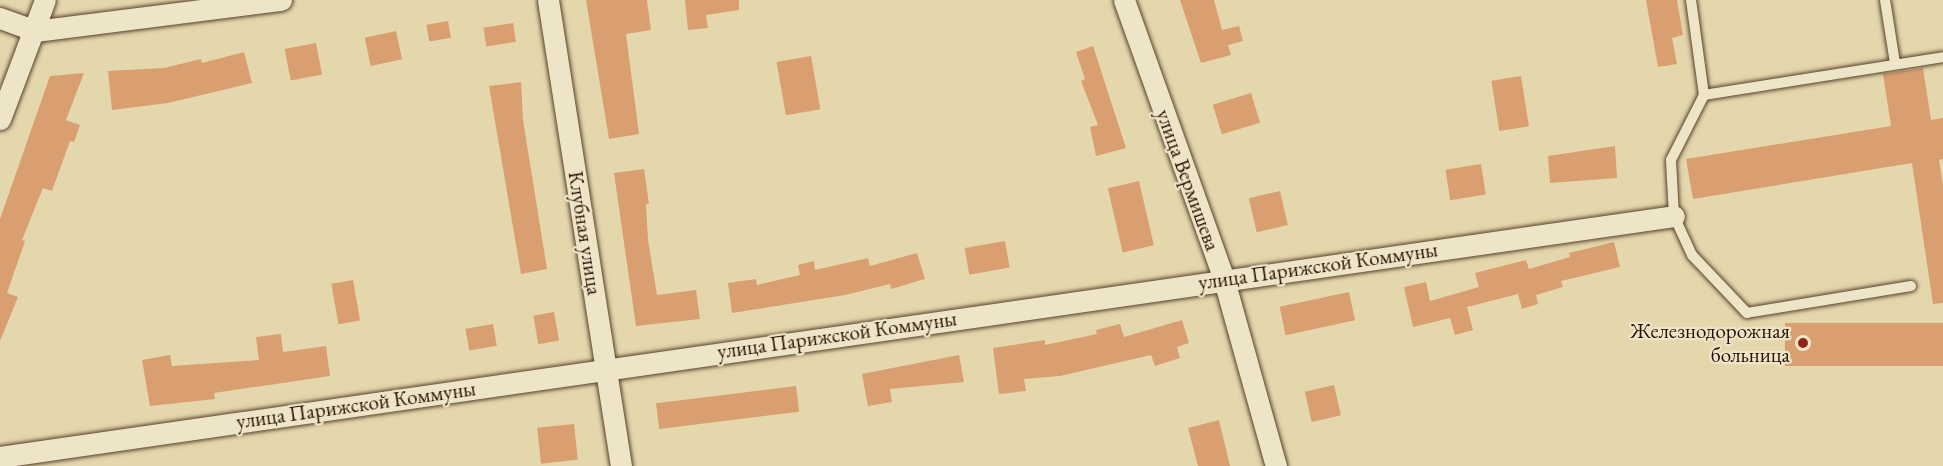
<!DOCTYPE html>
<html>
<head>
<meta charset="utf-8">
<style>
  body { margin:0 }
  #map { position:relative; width:1943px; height:466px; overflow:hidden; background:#e5d7ac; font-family:"EB Garamond",serif }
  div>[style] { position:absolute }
  .building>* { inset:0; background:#da9f71; transform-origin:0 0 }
  .roads { filter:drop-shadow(0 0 2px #56432b) drop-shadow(0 0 2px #56432b) }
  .lane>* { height:10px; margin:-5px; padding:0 5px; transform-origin:5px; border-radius:5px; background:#eee5c9 }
  .street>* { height:21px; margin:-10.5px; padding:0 10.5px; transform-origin:10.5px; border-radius:10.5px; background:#eee5c9 }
  .dots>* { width:16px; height:16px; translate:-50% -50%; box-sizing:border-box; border:3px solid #eee5c9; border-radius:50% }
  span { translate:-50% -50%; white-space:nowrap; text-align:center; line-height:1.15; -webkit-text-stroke:4.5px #eee5c9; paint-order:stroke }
  .street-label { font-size:21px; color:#261200 }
  .poi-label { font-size:21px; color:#261200 }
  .right { translate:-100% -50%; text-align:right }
</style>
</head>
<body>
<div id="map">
  <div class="building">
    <div style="clip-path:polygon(586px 0,647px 0,651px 30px,626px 34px,639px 134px,609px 139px)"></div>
    <div style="clip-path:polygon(685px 0,739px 0,739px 10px,706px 15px,708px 28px,688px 30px)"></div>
    <div style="clip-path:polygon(1180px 0,1214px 0,1222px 30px,1239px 26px,1243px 41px,1228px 45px,1231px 55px,1201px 63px)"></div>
    <div style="clip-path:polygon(1646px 0,1677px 0,1683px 35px,1672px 38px,1677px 64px,1658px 67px)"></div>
    <div style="left:448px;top:21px;width:17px;height:22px;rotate:80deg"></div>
    <div style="left:513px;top:23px;width:19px;height:30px;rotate:81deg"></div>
    <div style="left:396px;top:31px;width:29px;height:32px;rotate:78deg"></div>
    <div style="left:316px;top:43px;width:32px;height:32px;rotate:79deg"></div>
    <div style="clip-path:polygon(1093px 46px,1126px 148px,1096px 156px,1090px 127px,1098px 125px,1081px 81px,1085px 79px,1076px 52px)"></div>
    <div style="clip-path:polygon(244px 52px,252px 83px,168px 103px,112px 110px,108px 71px,164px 68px,201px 59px,202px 63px)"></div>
    <div style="left:811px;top:56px;width:54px;height:35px;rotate:80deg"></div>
    <div style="clip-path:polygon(1923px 68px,1931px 120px,1943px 118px,1943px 159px,1939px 160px,1943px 185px,1943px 303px,1933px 304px,1912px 163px,1693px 199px,1686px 159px,1891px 126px,1883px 74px)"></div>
    <div style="clip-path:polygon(84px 73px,66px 120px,80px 125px,74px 142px,70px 141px,52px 191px,43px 188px,22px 240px,25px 241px,7px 293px,18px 297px,0 341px,0 219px,50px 76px)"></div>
    <div style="left:1521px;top:76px;width:51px;height:30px;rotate:81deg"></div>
    <div style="clip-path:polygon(521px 82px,523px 120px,547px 269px,521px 274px,489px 86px)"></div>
    <div style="left:1251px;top:93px;width:31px;height:40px;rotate:73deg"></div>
    <div style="clip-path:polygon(1615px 146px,1617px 178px,1550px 183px,1548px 156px)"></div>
    <div style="left:1481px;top:164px;width:31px;height:36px;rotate:81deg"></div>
    <div style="clip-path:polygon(644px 169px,649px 204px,646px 204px,648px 240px,657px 295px,696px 290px,700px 319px,636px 326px,614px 173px)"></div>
    <div style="left:1139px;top:181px;width:66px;height:32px;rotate:77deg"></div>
    <div style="left:1280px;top:191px;width:35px;height:32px;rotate:77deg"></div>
    <div style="left:1005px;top:241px;width:27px;height:41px;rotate:80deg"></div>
    <div style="clip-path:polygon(1614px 242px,1620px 267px,1561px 281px,1563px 287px,1536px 295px,1538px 304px,1522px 309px,1518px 294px,1467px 307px,1473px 330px,1455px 335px,1450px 318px,1413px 327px,1404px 287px,1426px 282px,1430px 301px,1479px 287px,1475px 273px,1526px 260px,1529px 269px,1570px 257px,1569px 253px)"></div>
    <div style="clip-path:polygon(917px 253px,925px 279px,891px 289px,890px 284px,845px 295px,732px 313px,728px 283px,756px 279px,757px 285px,800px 275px,798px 265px,814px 261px,815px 270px,868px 258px,870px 266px)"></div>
    <div style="left:353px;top:280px;width:41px;height:22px;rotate:80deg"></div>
    <div style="left:1349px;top:292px;width:29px;height:71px;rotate:78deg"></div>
    <div style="left:554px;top:312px;width:29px;height:21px;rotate:80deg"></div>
    <div style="clip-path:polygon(1182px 320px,1189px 343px,1177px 347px,1180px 358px,1155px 366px,1151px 355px,1060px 376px,1024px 379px,1026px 391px,999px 394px,993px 348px,1045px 340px,1045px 345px,1097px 334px,1096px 330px,1120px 324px,1124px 337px)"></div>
    <div style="left:1943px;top:323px;width:43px;height:158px;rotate:90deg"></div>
    <div style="left:493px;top:324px;width:22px;height:28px;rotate:80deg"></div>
    <div style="clip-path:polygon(281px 334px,283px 352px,326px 346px,330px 376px,214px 393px,215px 399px,150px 406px,142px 360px,170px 355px,172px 366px,259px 360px,256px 337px)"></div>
    <div style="clip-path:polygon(959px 355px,964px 382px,890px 389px,892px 402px,868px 406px,862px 374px)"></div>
    <div style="left:1334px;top:385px;width:31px;height:30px;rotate:77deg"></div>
    <div style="left:796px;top:386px;width:26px;height:141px;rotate:83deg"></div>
    <div style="clip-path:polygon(1219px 420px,1230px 466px,1198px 466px,1188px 428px)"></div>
    <div style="left:574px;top:424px;width:36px;height:37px;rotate:84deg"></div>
  </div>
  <div class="roads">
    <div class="lane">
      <div style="left:1691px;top:0;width:96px;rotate:82.2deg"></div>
      <div style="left:1885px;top:0;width:64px;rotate:81deg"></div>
      <div style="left:1911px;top:286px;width:166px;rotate:170.7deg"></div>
      <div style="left:1747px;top:313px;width:80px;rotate:-133.5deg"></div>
      <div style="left:1692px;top:255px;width:43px;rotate:-114.8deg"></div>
      <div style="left:1674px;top:216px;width:56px;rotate:-93.1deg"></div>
      <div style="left:1671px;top:160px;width:73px;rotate:-63.1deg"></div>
      <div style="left:1704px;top:95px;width:242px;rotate:-9deg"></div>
    </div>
    <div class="street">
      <div style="left:548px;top:0;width:472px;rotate:81.1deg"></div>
      <div style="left:1124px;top:0;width:297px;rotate:70.3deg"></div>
      <div style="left:1224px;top:280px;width:193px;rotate:74.4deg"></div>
      <div style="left:0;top:18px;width:37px;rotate:20deg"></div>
      <div style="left:35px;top:31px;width:248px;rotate:-7.2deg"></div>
      <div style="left:0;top:119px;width:127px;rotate:-69.3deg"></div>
      <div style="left:0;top:457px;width:1691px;rotate:-8.19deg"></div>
    </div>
  </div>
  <div class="dots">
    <div style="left:1803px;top:343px;background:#8f2418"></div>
  </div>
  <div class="street-label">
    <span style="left:1188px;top:180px;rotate:70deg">улица Вермишева</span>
    <span style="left:585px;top:233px;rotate:81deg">Клубная улица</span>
    <span style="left:1318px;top:266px;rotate:-8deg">улица Парижской Коммуны</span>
    <span style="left:837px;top:335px;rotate:-8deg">улица Парижской Коммуны</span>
    <span style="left:356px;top:405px;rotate:-8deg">улица Парижской Коммуны</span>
  </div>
  <div class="poi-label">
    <span class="right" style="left:1790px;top:343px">Железнодорожная<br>больница</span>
  </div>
</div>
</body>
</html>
